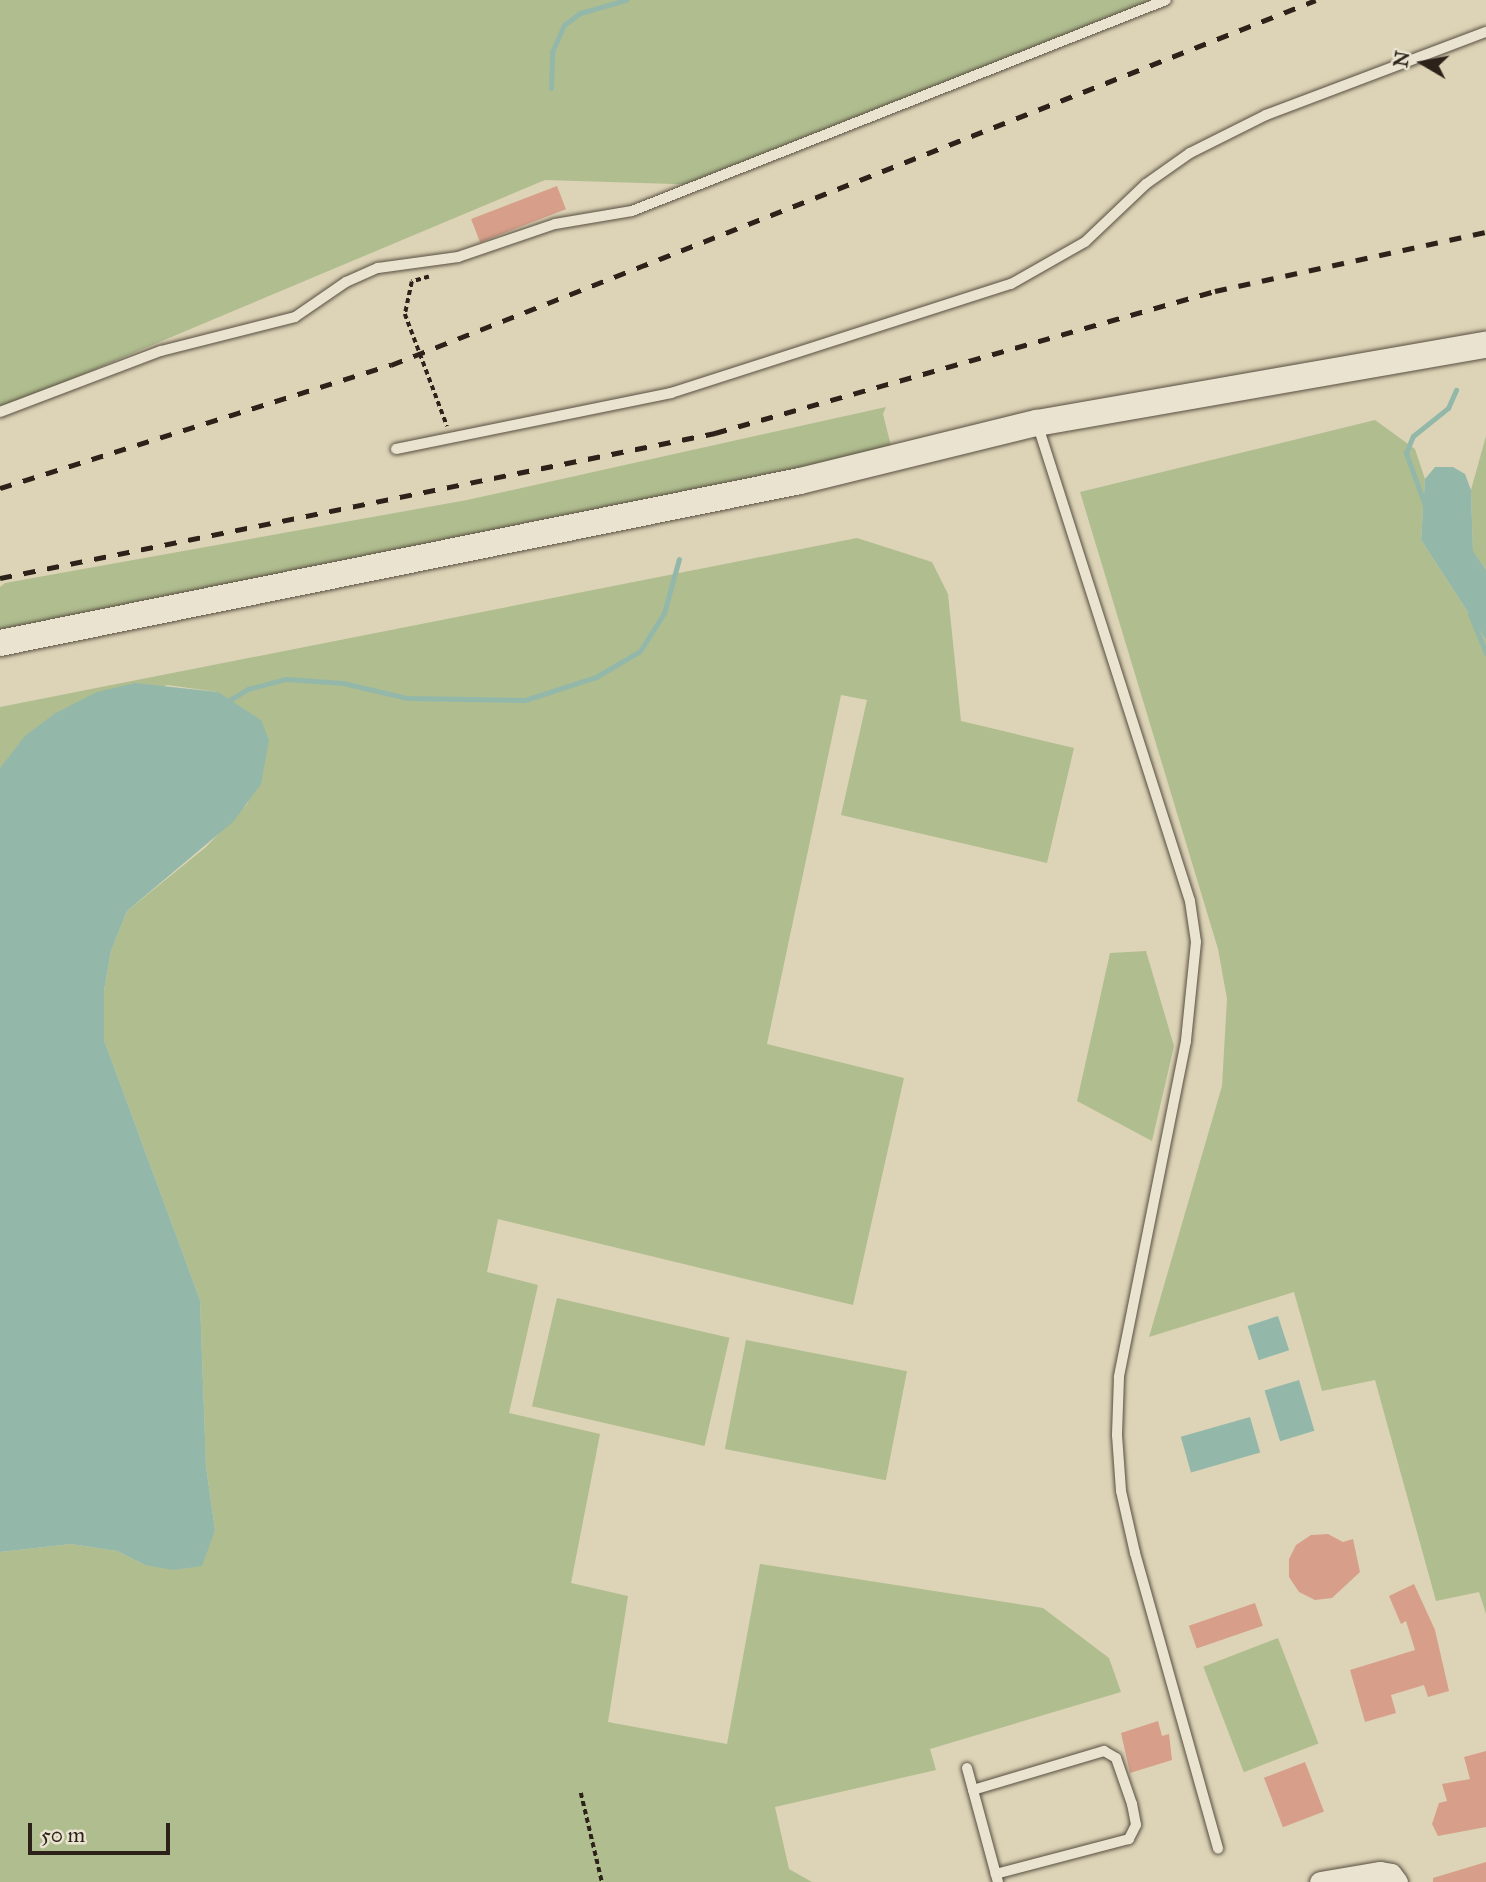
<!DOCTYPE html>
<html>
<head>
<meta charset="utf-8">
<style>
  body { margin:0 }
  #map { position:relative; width:1486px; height:1882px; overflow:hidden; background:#ddd4b7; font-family:"IM FELL Great Primer",serif }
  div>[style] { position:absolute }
  .green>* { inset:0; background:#b0bd8f; transform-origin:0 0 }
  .water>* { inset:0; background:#93b8aa; transform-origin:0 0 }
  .stream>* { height:5px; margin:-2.5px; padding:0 2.5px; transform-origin:2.5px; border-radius:2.5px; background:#93b8aa }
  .building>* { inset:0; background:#d79f89; transform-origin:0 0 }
  .path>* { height:3.5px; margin-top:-1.75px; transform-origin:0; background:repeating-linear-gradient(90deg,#2c2219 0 5px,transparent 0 8.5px) }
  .roads { filter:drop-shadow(0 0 2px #584e40) drop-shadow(0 0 2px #584e40) }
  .service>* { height:10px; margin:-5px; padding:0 5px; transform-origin:5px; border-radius:5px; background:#e9e3d0 }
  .minor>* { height:21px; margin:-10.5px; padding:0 10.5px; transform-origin:10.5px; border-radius:10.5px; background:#e9e3d0 }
  .tertiary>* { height:26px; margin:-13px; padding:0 13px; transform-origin:13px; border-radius:13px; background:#e9e3d0 }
  .rail>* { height:5px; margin-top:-2.5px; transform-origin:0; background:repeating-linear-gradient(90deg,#2c2219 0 12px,transparent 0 24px) }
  span { translate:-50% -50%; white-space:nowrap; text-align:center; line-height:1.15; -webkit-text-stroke:5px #e9e3d0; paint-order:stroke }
  .north { position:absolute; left:1388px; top:28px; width:70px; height:70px; -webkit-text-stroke:5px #e9e3d0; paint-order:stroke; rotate:280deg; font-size:19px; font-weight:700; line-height:28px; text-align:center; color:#2c2219 }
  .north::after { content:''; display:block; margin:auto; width:24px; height:32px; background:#2c2219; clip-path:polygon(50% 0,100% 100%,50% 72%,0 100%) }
  .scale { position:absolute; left:28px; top:1823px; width:142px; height:32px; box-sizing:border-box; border:4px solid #2c2219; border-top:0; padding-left:9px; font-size:21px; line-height:24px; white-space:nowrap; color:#2c2219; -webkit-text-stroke:5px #e9e3d0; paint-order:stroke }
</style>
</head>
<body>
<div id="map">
  <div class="green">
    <div style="clip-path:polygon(0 0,1168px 0,706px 185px,545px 180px,0 409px)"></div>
    <div style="clip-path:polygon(886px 407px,883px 414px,894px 458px,0 632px,0 587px,5px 583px,467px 500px)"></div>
    <div style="clip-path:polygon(1375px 420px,1415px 449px,1425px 479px,1421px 540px,1486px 640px,1486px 1614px,1479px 1592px,1436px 1601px,1375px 1380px,1322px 1391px,1294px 1292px,1149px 1337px,1222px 1086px,1227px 999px,1218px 949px,1080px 492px)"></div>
    <div style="clip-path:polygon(1486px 436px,1486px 570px,1473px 552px,1471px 490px)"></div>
    <div style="clip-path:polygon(857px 538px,932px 562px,948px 594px,961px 721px,1074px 748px,1047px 863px,841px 815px,867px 700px,841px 695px,767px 1044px,904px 1078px,853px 1305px,498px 1219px,487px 1272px,538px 1285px,509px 1413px,600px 1434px,571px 1583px,628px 1596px,608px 1722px,727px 1744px,760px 1564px,1043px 1608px,1109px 1658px,1121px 1692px,930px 1749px,936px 1770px,775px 1807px,789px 1869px,812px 1882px,0 1882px,0 1552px,71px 1544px,117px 1551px,145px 1565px,215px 1530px,206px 1466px,200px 1300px,104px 1040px,104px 991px,111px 951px,127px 911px,206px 847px,248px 803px,218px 692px,167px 685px,0 768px,0 707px)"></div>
    <div style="clip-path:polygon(1146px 951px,1174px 1046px,1152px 1141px,1077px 1101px,1110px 953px)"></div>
    <div style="left:557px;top:1298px;width:177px;height:111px;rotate:13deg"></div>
    <div style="left:746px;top:1340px;width:164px;height:111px;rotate:11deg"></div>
    <div style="left:1278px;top:1638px;width:113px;height:80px;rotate:69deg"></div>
  </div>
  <div class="water">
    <div style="clip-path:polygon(1435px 467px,1453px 467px,1465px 474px,1471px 490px,1473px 551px,1486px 570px,1486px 640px,1421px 540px,1425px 479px)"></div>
    <div style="clip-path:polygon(135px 683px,218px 692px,261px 720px,269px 740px,261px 784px,234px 821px,127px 911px,111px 951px,104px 991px,104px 1040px,200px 1300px,206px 1466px,215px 1530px,202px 1566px,173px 1570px,145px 1565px,117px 1551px,71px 1544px,0 1552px,0 768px,25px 736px,54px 714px,97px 692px)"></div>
    <div style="left:1278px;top:1316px;width:36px;height:32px;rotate:72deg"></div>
    <div style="left:1299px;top:1380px;width:53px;height:36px;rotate:73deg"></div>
    <div style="left:1250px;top:1417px;width:37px;height:72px;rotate:74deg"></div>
  </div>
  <div class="stream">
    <div style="left:551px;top:88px;width:36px;rotate:-88deg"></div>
    <div style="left:552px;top:52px;width:30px;rotate:-66deg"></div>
    <div style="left:564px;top:25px;width:20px;rotate:-37deg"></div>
    <div style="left:580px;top:13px;width:48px;rotate:-15.8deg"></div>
    <div style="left:1426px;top:508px;width:59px;rotate:-110deg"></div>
    <div style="left:1406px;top:453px;width:18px;rotate:-68deg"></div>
    <div style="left:1413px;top:436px;width:45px;rotate:-38.7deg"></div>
    <div style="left:1448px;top:408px;width:20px;rotate:-66deg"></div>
    <div style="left:1470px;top:614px;width:42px;rotate:67.7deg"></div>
    <div style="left:228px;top:701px;width:23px;rotate:-31deg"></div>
    <div style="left:248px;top:689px;width:39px;rotate:-15deg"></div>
    <div style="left:286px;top:679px;width:57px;rotate:4deg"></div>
    <div style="left:343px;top:683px;width:66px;rotate:13.2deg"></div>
    <div style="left:407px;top:698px;width:118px;rotate:1deg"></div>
    <div style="left:525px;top:700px;width:75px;rotate:-17.9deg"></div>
    <div style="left:596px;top:677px;width:51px;rotate:-30.6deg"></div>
    <div style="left:640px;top:651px;width:45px;rotate:-57.7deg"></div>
    <div style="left:664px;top:613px;width:56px;rotate:-74.5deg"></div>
  </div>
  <div class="building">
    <div style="left:557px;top:186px;width:25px;height:92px;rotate:69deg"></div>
    <div style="clip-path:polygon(1328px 1534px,1343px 1542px,1353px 1539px,1360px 1572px,1332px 1598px,1315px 1600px,1299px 1592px,1289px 1577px,1289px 1559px,1296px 1545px,1311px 1535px)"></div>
    <div style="clip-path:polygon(1414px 1584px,1435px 1630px,1449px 1691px,1428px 1697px,1424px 1685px,1391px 1695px,1396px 1713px,1365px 1722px,1350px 1670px,1415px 1650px,1406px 1621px,1401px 1624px,1389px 1596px)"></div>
    <div style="left:1255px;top:1603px;width:24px;height:70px;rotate:71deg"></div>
    <div style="clip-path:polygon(1158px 1721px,1162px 1736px,1169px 1734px,1172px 1760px,1130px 1773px,1121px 1733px)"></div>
    <div style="clip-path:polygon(1486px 1751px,1486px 1827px,1438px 1836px,1432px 1824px,1439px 1803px,1447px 1801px,1442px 1784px,1470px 1779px,1464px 1757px)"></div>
    <div style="left:1305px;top:1762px;width:53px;height:44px;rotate:69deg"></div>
    <div style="clip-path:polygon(1486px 1862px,1486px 1882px,1433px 1882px,1433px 1878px)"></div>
  </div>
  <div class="path">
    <div style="left:429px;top:277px;width:18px;rotate:164deg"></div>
    <div style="left:412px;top:282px;width:33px;rotate:102deg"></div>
    <div style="left:405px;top:314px;width:120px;rotate:69.4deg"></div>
    <div style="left:581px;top:1793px;width:91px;rotate:76.7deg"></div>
  </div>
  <div class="roads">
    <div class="service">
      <div style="left:0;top:412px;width:172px;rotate:-20.8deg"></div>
      <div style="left:161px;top:351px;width:138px;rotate:-14.2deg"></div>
      <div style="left:295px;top:317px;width:62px;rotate:-34.5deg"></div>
      <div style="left:346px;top:282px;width:35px;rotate:-24deg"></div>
      <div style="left:378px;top:268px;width:81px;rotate:-7.8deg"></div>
      <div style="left:458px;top:257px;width:102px;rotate:-18.8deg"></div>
      <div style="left:555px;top:224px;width:78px;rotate:-9.6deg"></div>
      <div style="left:632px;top:211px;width:574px;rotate:-21.56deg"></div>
      <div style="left:1037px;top:423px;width:502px;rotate:72.25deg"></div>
      <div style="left:1190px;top:901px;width:41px;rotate:81.7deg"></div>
      <div style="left:1196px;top:942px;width:100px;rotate:95.8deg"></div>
      <div style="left:1186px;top:1041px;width:343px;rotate:101.3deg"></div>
      <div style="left:1119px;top:1377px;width:58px;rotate:92deg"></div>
      <div style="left:1117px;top:1435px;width:56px;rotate:85.9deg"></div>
      <div style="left:1121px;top:1491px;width:64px;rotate:77.3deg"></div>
      <div style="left:1135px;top:1553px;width:307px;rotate:74.3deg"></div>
      <div style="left:396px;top:449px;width:281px;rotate:-11.5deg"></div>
      <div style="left:671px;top:393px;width:357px;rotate:-17.8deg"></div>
      <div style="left:1011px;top:284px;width:85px;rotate:-29.6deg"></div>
      <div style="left:1085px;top:242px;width:84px;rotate:-43.6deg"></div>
      <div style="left:1146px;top:184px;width:54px;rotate:-35.2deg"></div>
      <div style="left:1190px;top:153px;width:85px;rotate:-26.6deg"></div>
      <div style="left:1266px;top:115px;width:235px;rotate:-20.7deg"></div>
      <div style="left:967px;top:1768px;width:118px;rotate:74.8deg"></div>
      <div style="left:973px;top:1790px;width:137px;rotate:-16.6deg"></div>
      <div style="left:1104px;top:1751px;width:14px;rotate:30deg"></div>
      <div style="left:1116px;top:1758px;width:49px;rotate:70.8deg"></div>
      <div style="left:1132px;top:1804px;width:21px;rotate:79deg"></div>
      <div style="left:1136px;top:1825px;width:16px;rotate:117deg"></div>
      <div style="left:1129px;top:1839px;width:138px;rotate:165.3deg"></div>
    </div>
    <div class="minor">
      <div style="left:1320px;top:1882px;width:61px;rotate:-9.5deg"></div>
      <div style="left:1380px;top:1872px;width:11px;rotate:10deg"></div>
      <div style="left:1391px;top:1874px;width:10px;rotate:53deg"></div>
    </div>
    <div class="tertiary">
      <div style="left:0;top:643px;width:816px;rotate:-11.45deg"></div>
      <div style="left:800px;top:481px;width:244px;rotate:-13.8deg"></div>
      <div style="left:1037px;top:423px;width:456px;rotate:-9.9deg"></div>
    </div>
  </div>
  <div class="rail">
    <div style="left:0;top:488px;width:410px;rotate:-17.5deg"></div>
    <div style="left:391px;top:365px;width:994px;rotate:-21.53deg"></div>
    <div style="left:0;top:578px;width:730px;rotate:-11.46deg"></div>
    <div style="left:715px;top:433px;width:520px;rotate:-15.85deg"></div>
    <div style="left:1215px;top:291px;width:277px;rotate:-12.3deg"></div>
  </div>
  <div class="north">N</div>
  <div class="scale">50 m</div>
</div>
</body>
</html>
